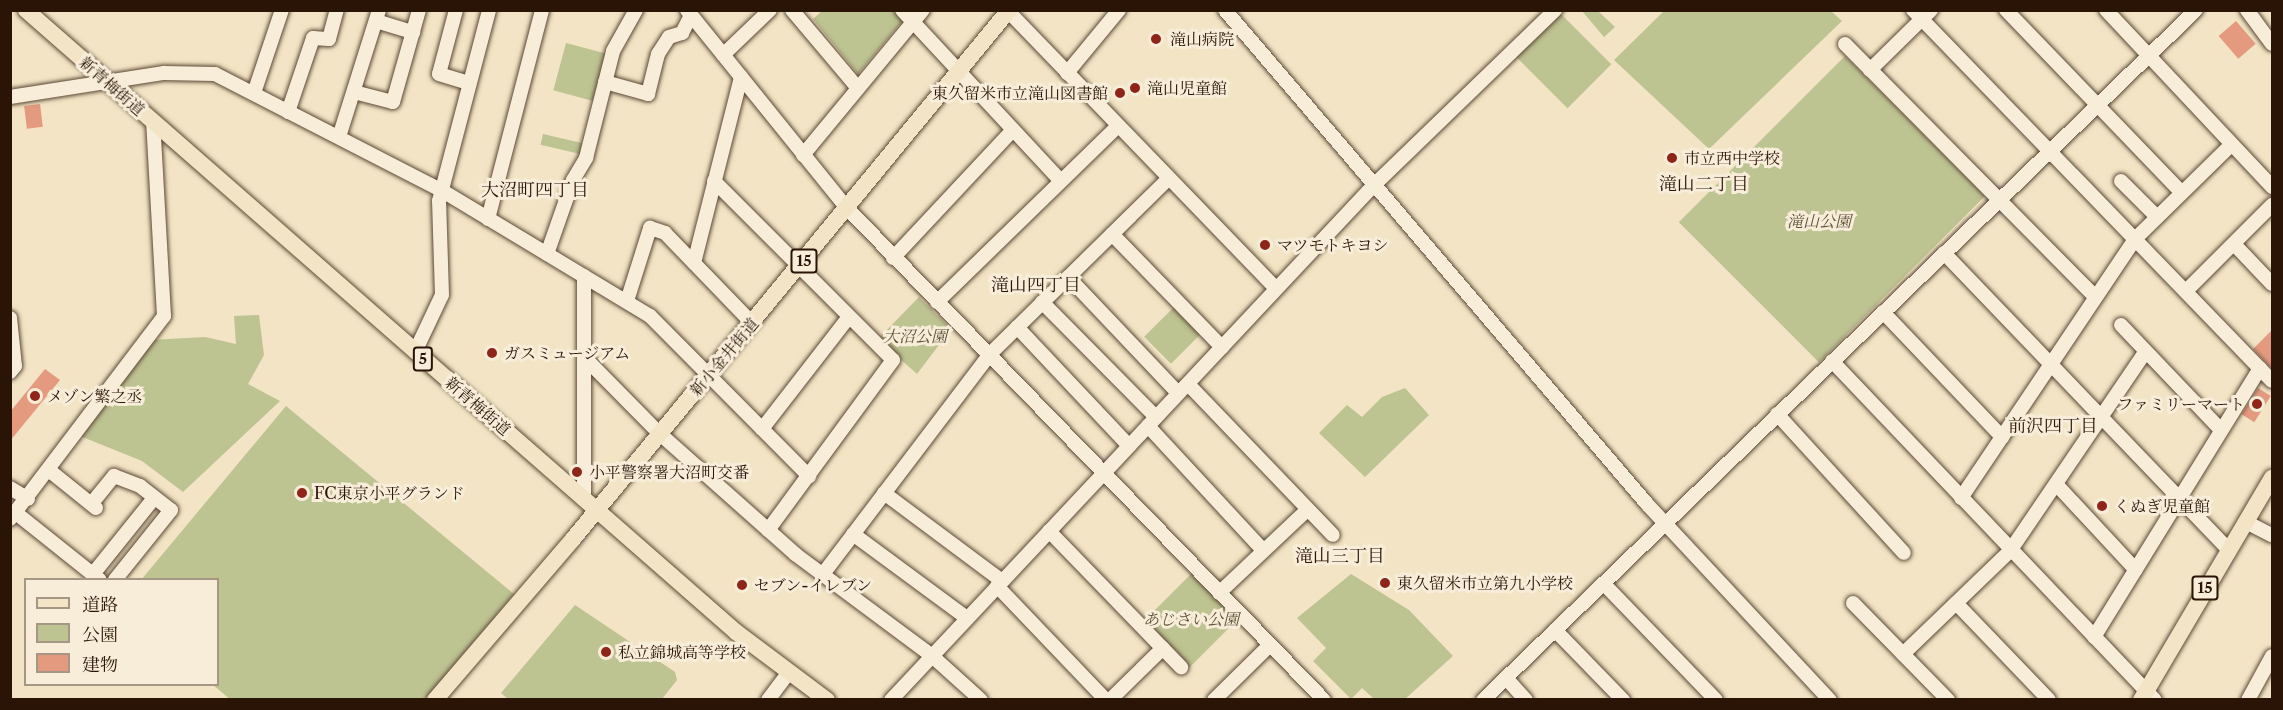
<!DOCTYPE html>
<html>
<head>
<meta charset="utf-8">
<style>
  body { margin:0 }
  #map { position:relative; width:2283px; height:710px; overflow:hidden; background:#f2e4c4; font-family:"Libre Caslon Text","Noto Serif JP",serif }
  div>[style] { position:absolute }
  .green>* { inset:0; background:#bec392; transform-origin:0 0 }
  .building>* { inset:0; background:#e49a7f; transform-origin:0 0 }
  .roads { filter:drop-shadow(0 0 2px #5c4836) drop-shadow(0 0 2px #5c4836) }
  .minor>* { height:14px; margin:-7px; padding:0 7px; transform-origin:7px; border-radius:7px; background:#f7edd9 }
  .major>* { height:16px; margin:-8px; padding:0 8px; transform-origin:8px; border-radius:8px; background:#f2e4c4 }
  .dots>* { width:16px; height:16px; translate:-50% -50%; box-sizing:border-box; border:3px solid #f7edd9; border-radius:50% }
  span { translate:-50% -50%; white-space:nowrap; text-align:center; line-height:1.15; -webkit-text-stroke:6px #f7edd9; paint-order:stroke }
  .shield-label span { padding:2px 4px; background:#f7edd9; border:2px solid; border-radius:4px; -webkit-text-stroke-width:0 }
  .shield-label { font-size:15px; color:#2a1406; font-weight:700 }
  .poi-label { font-size:16px; color:#2a1406 }
  .left { translate:0 -50%; text-align:left }
  .right { translate:-100% -50%; text-align:right }
  .street-label { font-size:16px; color:#2a1406 }
  .park-label { font-size:16px; color:#5e5137; font-style:italic }
  .neighbourhood-label { font-size:18px; color:#2a1406 }
  .frame { position:absolute; inset:0; border:12px solid #2a1406; pointer-events:none }
  .legend { position:absolute; left:24px; top:578px; width:195px; height:108px; box-sizing:border-box; background:#f7edd9; border:2px solid #a59685; margin:0; padding:8px 10px; list-style:none; font-size:18px; color:#2a1406 }
  .legend li { display:flex; align-items:center; gap:12px; height:30px }
  .legend b { width:30px; border:2px solid #a59685 }
</style>
</head>
<body>
<div id="map">
  <div class="green">
    <div style="clip-path:polygon(823px 10px,895px 11px,904px 19px,858px 74px,813px 19px)"></div>
    <div style="clip-path:polygon(1665px 10px,1831px 11px,1842px 21px,1709px 149px,1614px 60px)"></div>
    <div style="clip-path:polygon(1582px 11px,1598px 11px,1615px 27px,1604px 37px)"></div>
    <div style="left:1559px;top:12px;width:74px;height:62px;rotate:45deg"></div>
    <div style="left:566px;top:43px;width:41px;height:49px;rotate:15deg"></div>
    <div style="left:1845px;top:56px;width:198px;height:235px;rotate:45deg"></div>
    <div style="left:543px;top:134px;width:43px;height:11px;rotate:13deg"></div>
    <div style="clip-path:polygon(919px 297px,951px 329px,917px 374px,878px 339px)"></div>
    <div style="left:1176px;top:305px;width:38px;height:45px;rotate:45deg"></div>
    <div style="clip-path:polygon(259px 315px,264px 355px,248px 384px,280px 401px,183px 492px,142px 461px,80px 436px,150px 340px,205px 337px,236px 344px,234px 316px)"></div>
    <div style="clip-path:polygon(1405px 388px,1429px 415px,1365px 477px,1319px 433px,1347px 405px,1362px 417px,1382px 397px)"></div>
    <div style="clip-path:polygon(286px 406px,514px 594px,426px 699px,231px 700px,213px 685px,218px 684px,218px 580px,141px 580px)"></div>
    <div style="left:1192px;top:573px;width:65px;height:69px;rotate:45deg"></div>
    <div style="clip-path:polygon(1351px 574px,1409px 610px,1453px 656px,1405px 699px,1374px 699px,1362px 688px,1351px 699px,1313px 661px,1326px 648px,1297px 618px)"></div>
    <div style="clip-path:polygon(575px 605px,675px 672px,677px 680px,662px 699px,509px 700px,501px 693px)"></div>
  </div>
  <div class="building">
    <div style="left:2236px;top:21px;width:30px;height:23px;rotate:49deg"></div>
    <div style="left:40px;top:104px;width:23px;height:16px;rotate:83deg"></div>
    <div style="clip-path:polygon(2272px 330px,2272px 369px,2253px 349px)"></div>
    <div style="clip-path:polygon(45px 369px,60px 380px,10px 441px,10px 412px)"></div>
    <div style="left:2258px;top:388px;width:15px;height:31px;rotate:32deg"></div>
  </div>
  <div class="roads">
    <div class="minor">
      <div style="left:456px;top:10px;width:66px;rotate:104.9deg"></div>
      <div style="left:439px;top:74px;width:31px;rotate:17deg"></div>
      <div style="left:687px;top:10px;width:255px;rotate:51.1deg"></div>
      <div style="left:847px;top:208px;width:685px;rotate:45.89deg"></div>
      <div style="left:792px;top:10px;width:102px;rotate:49.8deg"></div>
      <div style="left:902px;top:10px;width:233px;rotate:47.1deg"></div>
      <div style="left:1225px;top:10px;width:650px;rotate:49.49deg"></div>
      <div style="left:1647px;top:504px;width:268px;rotate:47deg"></div>
      <div style="left:1913px;top:10px;width:516px;rotate:45.94deg"></div>
      <div style="left:2006px;top:10px;width:252px;rotate:46.1deg"></div>
      <div style="left:2106px;top:10px;width:243px;rotate:46.8deg"></div>
      <div style="left:2247px;top:10px;width:42px;rotate:53.7deg"></div>
      <div style="left:1008px;top:11px;width:386px;rotate:46deg"></div>
      <div style="left:376px;top:21px;width:39px;rotate:17deg"></div>
      <div style="left:1845px;top:44px;width:356px;rotate:45.3deg"></div>
      <div style="left:723px;top:55px;width:65px;rotate:-43.8deg"></div>
      <div style="left:1870px;top:70px;width:86px;rotate:-44.5deg"></div>
      <div style="left:1067px;top:73px;width:82px;rotate:-50.5deg"></div>
      <div style="left:605px;top:82px;width:45px;rotate:15.6deg"></div>
      <div style="left:648px;top:94px;width:41px;rotate:-76deg"></div>
      <div style="left:658px;top:54px;width:20px;rotate:-57deg"></div>
      <div style="left:669px;top:37px;width:14px;rotate:-17deg"></div>
      <div style="left:682px;top:33px;width:20px;rotate:-63deg"></div>
      <div style="left:354px;top:92px;width:40px;rotate:14.4deg"></div>
      <div style="left:393px;top:102px;width:96px;rotate:-74.2deg"></div>
      <div style="left:254px;top:93px;width:88px;rotate:-71.4deg"></div>
      <div style="left:10px;top:97px;width:156px;rotate:-8.9deg"></div>
      <div style="left:164px;top:73px;width:51px;rotate:1.1deg"></div>
      <div style="left:215px;top:74px;width:254px;rotate:27.2deg"></div>
      <div style="left:441px;top:190px;width:244px;rotate:31.1deg"></div>
      <div style="left:650px;top:316px;width:226px;rotate:45.2deg"></div>
      <div style="left:288px;top:112px;width:78px;rotate:-71.3deg"></div>
      <div style="left:313px;top:38px;width:16px;rotate:4deg"></div>
      <div style="left:329px;top:39px;width:30px;rotate:-75deg"></div>
      <div style="left:339px;top:137px;width:133px;rotate:-72.5deg"></div>
      <div style="left:803px;top:155px;width:188px;rotate:-50.4deg"></div>
      <div style="left:714px;top:181px;width:253px;rotate:45deg"></div>
      <div style="left:893px;top:360px;width:211px;rotate:126.3deg"></div>
      <div style="left:2121px;top:181px;width:51px;rotate:45deg"></div>
      <div style="left:488px;top:219px;width:216px;rotate:-75.5deg"></div>
      <div style="left:1112px;top:234px;width:158px;rotate:45.8deg"></div>
      <div style="left:2234px;top:244px;width:55px;rotate:46.5deg"></div>
      <div style="left:1944px;top:253px;width:410px;rotate:46.2deg"></div>
      <div style="left:547px;top:254px;width:78px;rotate:-70.6deg"></div>
      <div style="left:573px;top:180px;width:26px;rotate:-59deg"></div>
      <div style="left:586px;top:158px;width:110px;rotate:-75.8deg"></div>
      <div style="left:613px;top:51px;width:47px;rotate:-60.7deg"></div>
      <div style="left:893px;top:258px;width:174px;rotate:-46.9deg"></div>
      <div style="left:694px;top:263px;width:192px;rotate:-75.8deg"></div>
      <div style="left:584px;top:276px;width:223px;rotate:90deg"></div>
      <div style="left:1068px;top:277px;width:160px;rotate:46.5deg"></div>
      <div style="left:2186px;top:291px;width:122px;rotate:-45deg"></div>
      <div style="left:627px;top:301px;width:77px;rotate:-72.5deg"></div>
      <div style="left:650px;top:228px;width:16px;rotate:18deg"></div>
      <div style="left:665px;top:233px;width:125px;rotate:46deg"></div>
      <div style="left:937px;top:302px;width:252px;rotate:-44.2deg"></div>
      <div style="left:1042px;top:302px;width:162px;rotate:45.3deg"></div>
      <div style="left:1883px;top:312px;width:173px;rotate:46.4deg"></div>
      <div style="left:10px;top:318px;width:48px;rotate:84.1deg"></div>
      <div style="left:15px;top:366px;width:8px;rotate:130deg"></div>
      <div style="left:2121px;top:325px;width:145px;rotate:46.4deg"></div>
      <div style="left:1017px;top:327px;width:163px;rotate:46.7deg"></div>
      <div style="left:415px;top:352px;width:63px;rotate:-64.7deg"></div>
      <div style="left:442px;top:295px;width:94px;rotate:-91.8deg"></div>
      <div style="left:439px;top:201px;width:197px;rotate:-75.3deg"></div>
      <div style="left:587px;top:360px;width:104px;rotate:45.4deg"></div>
      <div style="left:660px;top:434px;width:181px;rotate:41.6deg"></div>
      <div style="left:795px;top:554px;width:169px;rotate:36.6deg"></div>
      <div style="left:931px;top:655px;width:67px;rotate:42deg"></div>
      <div style="left:1832px;top:361px;width:468px;rotate:46.4deg"></div>
      <div style="left:1188px;top:384px;width:209px;rotate:46.2deg"></div>
      <div style="left:1777px;top:414px;width:188px;rotate:47.6deg"></div>
      <div style="left:1148px;top:426px;width:169px;rotate:47.2deg"></div>
      <div style="left:762px;top:429px;width:142px;rotate:-52.2deg"></div>
      <div style="left:50px;top:471px;width:59px;rotate:38.8deg"></div>
      <div style="left:2056px;top:484px;width:117px;rotate:47.1deg"></div>
      <div style="left:10px;top:488px;width:21px;rotate:31deg"></div>
      <div style="left:884px;top:493px;width:147px;rotate:36.7deg"></div>
      <div style="left:1961px;top:498px;width:312px;rotate:-56.1deg"></div>
      <div style="left:2135px;top:239px;width:134px;rotate:-44.4deg"></div>
      <div style="left:92px;top:503px;width:35px;rotate:-51deg"></div>
      <div style="left:114px;top:476px;width:28px;rotate:21deg"></div>
      <div style="left:140px;top:486px;width:39px;rotate:38deg"></div>
      <div style="left:171px;top:510px;width:90px;rotate:128.7deg"></div>
      <div style="left:16px;top:513px;width:107px;rotate:38.6deg"></div>
      <div style="left:10px;top:519px;width:255px;rotate:-52.8deg"></div>
      <div style="left:164px;top:316px;width:194px;rotate:-93.2deg"></div>
      <div style="left:2246px;top:522px;width:29px;rotate:27deg"></div>
      <div style="left:1049px;top:531px;width:190px;rotate:45.9deg"></div>
      <div style="left:853px;top:534px;width:142px;rotate:36.4deg"></div>
      <div style="left:93px;top:574px;width:97px;rotate:-51.2deg"></div>
      <div style="left:823px;top:574px;width:275px;rotate:-52.8deg"></div>
      <div style="left:989px;top:355px;width:252px;rotate:-44.5deg"></div>
      <div style="left:1604px;top:584px;width:161px;rotate:46deg"></div>
      <div style="left:997px;top:586px;width:158px;rotate:46.3deg"></div>
      <div style="left:1219px;top:593px;width:121px;rotate:-43.3deg"></div>
      <div style="left:1853px;top:603px;width:136px;rotate:45.6deg"></div>
      <div style="left:1956px;top:603px;width:134px;rotate:46.2deg"></div>
      <div style="left:1555px;top:630px;width:98px;rotate:45.8deg"></div>
      <div style="left:2094px;top:637px;width:316px;rotate:-58.3deg"></div>
      <div style="left:1903px;top:654px;width:149px;rotate:-43.9deg"></div>
      <div style="left:2010px;top:551px;width:240px;rotate:-55.8deg"></div>
      <div style="left:1506px;top:678px;width:30px;rotate:48deg"></div>
      <div style="left:768px;top:700px;width:35px;rotate:-53deg"></div>
      <div style="left:891px;top:700px;width:706px;rotate:-46.84deg"></div>
      <div style="left:1374px;top:185px;width:252px;rotate:-44deg"></div>
      <div style="left:1110px;top:700px;width:74px;rotate:-44.5deg"></div>
      <div style="left:1214px;top:700px;width:78px;rotate:-44.5deg"></div>
      <div style="left:1483px;top:700px;width:992px;rotate:-44.06deg"></div>
      <div style="left:2248px;top:700px;width:50px;rotate:-61.4deg"></div>
    </div>
    <div class="major">
      <div style="left:26px;top:10px;width:944px;rotate:41.22deg"></div>
      <div style="left:736px;top:632px;width:114px;rotate:36.8deg"></div>
      <div style="left:435px;top:700px;width:212px;rotate:-49.4deg"></div>
      <div style="left:573px;top:539px;width:686px;rotate:-50.5deg"></div>
      <div style="left:2141px;top:700px;width:258px;rotate:-59.5deg"></div>
    </div>
  </div>
  <div class="dots">
    <div style="left:1156px;top:39px;background:#8f2418"></div>
    <div style="left:1135px;top:88px;background:#8f2418"></div>
    <div style="left:1120px;top:93px;background:#8f2418"></div>
    <div style="left:1672px;top:158px;background:#8f2418"></div>
    <div style="left:1265px;top:245px;background:#8f2418"></div>
    <div style="left:492px;top:353px;background:#8f2418"></div>
    <div style="left:35px;top:396px;background:#8f2418"></div>
    <div style="left:2257px;top:404px;background:#8f2418"></div>
    <div style="left:577px;top:472px;background:#8f2418"></div>
    <div style="left:302px;top:493px;background:#8f2418"></div>
    <div style="left:2102px;top:506px;background:#8f2418"></div>
    <div style="left:1385px;top:583px;background:#8f2418"></div>
    <div style="left:742px;top:585px;background:#8f2418"></div>
    <div style="left:606px;top:652px;background:#8f2418"></div>
  </div>
  <div class="shield-label">
    <span style="left:804px;top:261px">15</span>
    <span style="left:423px;top:359px">5</span>
    <span style="left:2205px;top:588px">15</span>
  </div>
  <div class="poi-label">
    <span class="left" style="left:1170px;top:39px">滝山病院</span>
    <span class="left" style="left:1147px;top:88px">滝山児童館</span>
    <span class="right" style="left:1108px;top:93px">東久留米市立滝山図書館</span>
    <span class="left" style="left:1684px;top:158px">市立西中学校</span>
    <span class="left" style="left:1277px;top:245px">マツモトキヨシ</span>
    <span class="left" style="left:504px;top:353px">ガスミュージアム</span>
    <span class="left" style="left:47px;top:396px">メゾン繁之丞</span>
    <span class="right" style="left:2245px;top:404px">ファミリーマート</span>
    <span class="left" style="left:589px;top:472px">小平警察署大沼町交番</span>
    <span class="left" style="left:314px;top:493px">FC東京小平グランド</span>
    <span class="left" style="left:2114px;top:506px">くぬぎ児童館</span>
    <span class="left" style="left:1397px;top:583px">東久留米市立第九小学校</span>
    <span class="left" style="left:754px;top:585px">セブン-イレブン</span>
    <span class="left" style="left:618px;top:652px">私立錦城高等学校</span>
  </div>
  <div class="street-label">
    <span style="left:112px;top:86px;rotate:41deg">新青梅街道</span>
    <span style="left:724px;top:357px;rotate:-50deg">新小金井街道</span>
    <span style="left:478px;top:406px;rotate:41deg">新青梅街道</span>
  </div>
  <div class="park-label">
    <span style="left:1819px;top:221px">滝山公園</span>
    <span style="left:915px;top:336px">大沼公園</span>
    <span style="left:1191px;top:619px">あじさい公園</span>
  </div>
  <div class="neighbourhood-label">
    <span style="left:1704px;top:184px">滝山二丁目</span>
    <span style="left:535px;top:190px">大沼町四丁目</span>
    <span style="left:1036px;top:285px">滝山四丁目</span>
    <span style="left:2053px;top:426px">前沢四丁目</span>
    <span style="left:1340px;top:556px">滝山三丁目</span>
  </div>
  <div class="frame"></div>
  <ul class="legend">
  <li><b style="height:8px;background:#f2e4c4"></b>道路</li>
  <li><b style="height:16px;background:#bec392"></b>公園</li>
  <li><b style="height:16px;background:#e49a7f"></b>建物</li>
  </ul>
</div>
</body>
</html>
